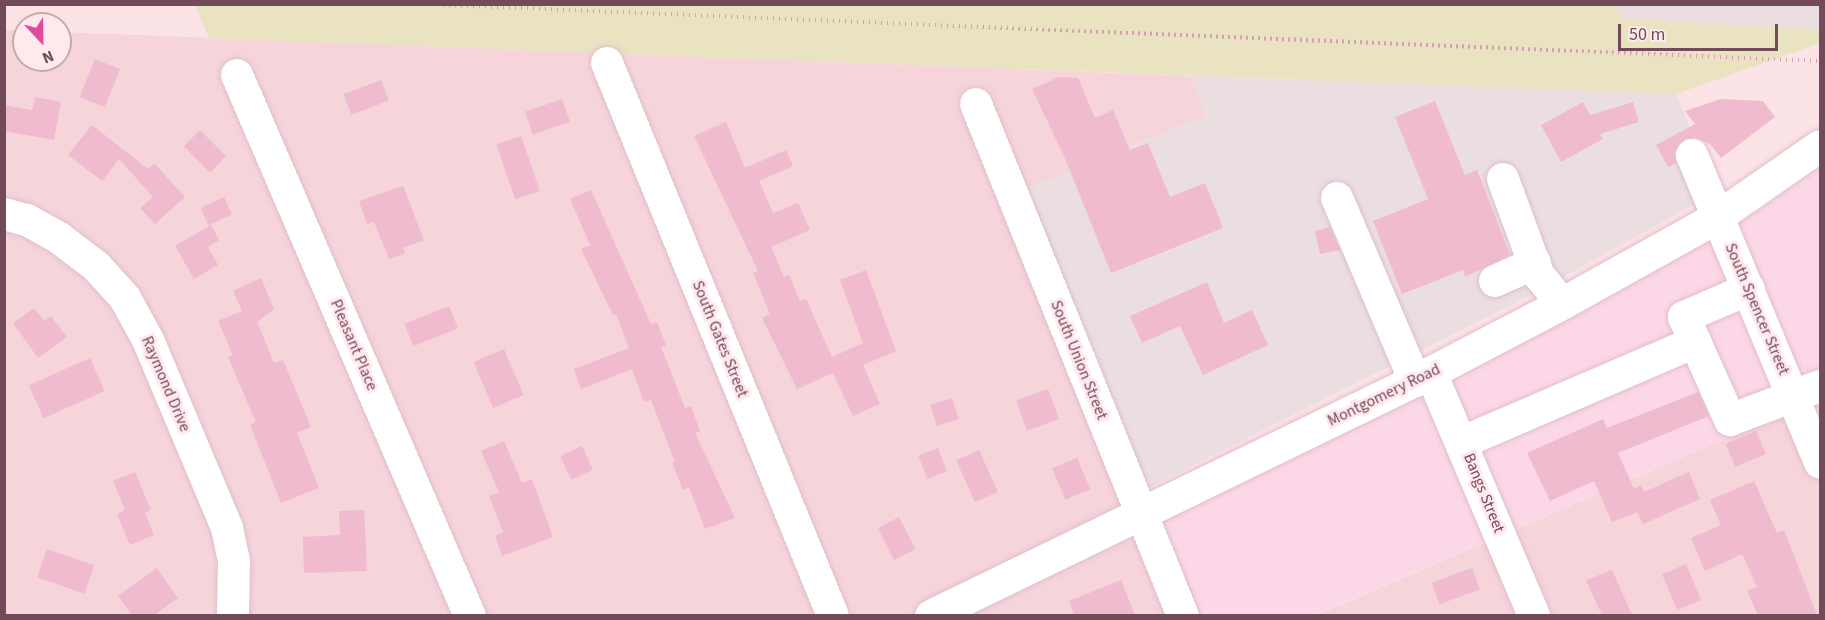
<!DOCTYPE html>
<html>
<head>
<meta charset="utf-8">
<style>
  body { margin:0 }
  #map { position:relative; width:1825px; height:620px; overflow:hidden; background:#fce3e6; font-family:"Source Sans 3",sans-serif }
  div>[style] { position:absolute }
  .residential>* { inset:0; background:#f5d4da }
  .commercial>* { inset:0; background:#fcd7e7 }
  .industrial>* { inset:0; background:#ebdee1 }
  .green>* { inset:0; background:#e9e3c2 }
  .building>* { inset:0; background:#f0bbce; transform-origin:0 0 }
  .path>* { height:4px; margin-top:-2px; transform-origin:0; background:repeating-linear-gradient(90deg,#d59eb2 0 1.5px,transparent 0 6px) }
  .roads { filter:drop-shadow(0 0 2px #e0bfc8) drop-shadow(0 0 2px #e0bfc8) }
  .minor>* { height:32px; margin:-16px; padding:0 16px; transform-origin:16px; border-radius:16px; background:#fff }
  span { translate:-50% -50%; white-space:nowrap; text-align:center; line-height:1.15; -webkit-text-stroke:6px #ffe9ec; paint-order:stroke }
  .street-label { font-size:16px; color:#734a5a }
  .frame { position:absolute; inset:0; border:6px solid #734a5a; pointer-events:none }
  .north { position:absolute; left:12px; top:12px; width:60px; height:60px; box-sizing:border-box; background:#ffe9ec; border:2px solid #c7a9b2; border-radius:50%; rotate:158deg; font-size:16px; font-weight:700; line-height:24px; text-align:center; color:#734a5a }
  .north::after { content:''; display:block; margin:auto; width:21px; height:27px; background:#e44a9a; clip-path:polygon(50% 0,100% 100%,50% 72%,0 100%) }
  .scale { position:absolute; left:1618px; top:24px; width:160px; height:27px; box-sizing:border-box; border:3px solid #734a5a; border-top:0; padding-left:8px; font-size:18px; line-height:21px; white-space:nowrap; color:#734a5a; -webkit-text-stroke:4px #ffe9ec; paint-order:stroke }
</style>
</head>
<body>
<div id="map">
  <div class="residential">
    <div style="clip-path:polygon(5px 30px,24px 31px,24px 60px,60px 60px,60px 32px,1191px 76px,1206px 115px,1146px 489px,1203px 615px,5px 616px)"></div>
    <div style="clip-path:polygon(1792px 410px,1820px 480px,1820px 615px,1315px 616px)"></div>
  </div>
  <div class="commercial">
    <div style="clip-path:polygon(1820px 167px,1820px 480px,1791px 410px,1315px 615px,1203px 615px,1160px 520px,1551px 324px,1755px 212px)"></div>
  </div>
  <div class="industrial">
    <div style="clip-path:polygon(1615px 5px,1820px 5px,1820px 30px,1620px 18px)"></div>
    <div style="clip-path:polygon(1191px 76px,1676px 94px,1717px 192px,1529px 296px,1146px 489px,1023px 190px,1206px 115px)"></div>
  </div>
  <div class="green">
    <div style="clip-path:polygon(1615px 4px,1620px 18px,1820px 30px,1820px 43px,1676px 94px,209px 38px,195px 5px)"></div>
  </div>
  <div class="building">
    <div style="left:95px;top:59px;width:27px;height:41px;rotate:22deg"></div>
    <div style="clip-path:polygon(1059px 77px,1078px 78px,1095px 118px,1113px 110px,1130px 150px,1148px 143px,1170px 197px,1205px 183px,1223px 228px,1111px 273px,1064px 156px,1032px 89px)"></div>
    <div style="left:381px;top:80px;width:22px;height:40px;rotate:69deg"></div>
    <div style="clip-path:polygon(35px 97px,61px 102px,54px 140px,4px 131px,4px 105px,32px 110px)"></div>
    <div style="left:562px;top:99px;width:24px;height:39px;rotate:71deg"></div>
    <div style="clip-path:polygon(1721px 99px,1763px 101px,1775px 117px,1721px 158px,1710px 144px,1695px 137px,1685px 139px,1674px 152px,1676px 163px,1668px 167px,1656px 145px,1695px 124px,1685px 111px)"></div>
    <div style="clip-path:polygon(1435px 101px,1465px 175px,1477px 170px,1510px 255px,1465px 277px,1463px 270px,1402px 294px,1373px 221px,1428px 199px,1395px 117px)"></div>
    <div style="clip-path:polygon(1583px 102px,1590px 115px,1633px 102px,1639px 122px,1600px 134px,1603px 139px,1561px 162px,1541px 125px)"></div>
    <div style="clip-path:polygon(726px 122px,745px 168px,786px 150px,793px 166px,759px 181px,773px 213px,798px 203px,810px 230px,771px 247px,784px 277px,789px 275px,800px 301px,806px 299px,832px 357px,863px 343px,840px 280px,866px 270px,896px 351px,863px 365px,880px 404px,853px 416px,833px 373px,797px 389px,762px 318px,770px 314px,753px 273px,758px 271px,694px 136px)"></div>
    <div style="clip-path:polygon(92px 125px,148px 169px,154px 163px,185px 197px,155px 224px,140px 208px,153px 197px,119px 159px,102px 181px,68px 155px)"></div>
    <div style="left:200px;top:130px;width:37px;height:23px;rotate:45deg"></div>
    <div style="left:521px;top:136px;width:58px;height:26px;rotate:71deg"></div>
    <div style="clip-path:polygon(403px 186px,424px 240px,403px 248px,405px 253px,389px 259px,374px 222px,367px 224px,359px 201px)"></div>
    <div style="clip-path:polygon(591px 190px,651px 324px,657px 322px,666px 345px,661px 347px,685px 408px,691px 406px,700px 431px,695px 433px,735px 518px,705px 529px,689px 487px,683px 490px,672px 463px,675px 462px,651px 400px,644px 402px,632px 369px,581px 389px,574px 369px,629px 348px,616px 314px,613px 315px,581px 249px,590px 245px,570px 199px)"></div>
    <div style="left:224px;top:197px;width:19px;height:26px;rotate:65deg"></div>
    <div style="clip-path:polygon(211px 225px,219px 240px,208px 247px,218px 265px,194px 279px,175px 246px)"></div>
    <div style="clip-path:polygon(1330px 227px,1340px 250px,1320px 254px,1315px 231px)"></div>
    <div style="clip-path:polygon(261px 278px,274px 309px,257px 322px,274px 363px,283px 360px,311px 427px,297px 433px,319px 488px,281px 503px,250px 425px,256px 422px,228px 357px,233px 355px,218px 321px,242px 311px,233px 291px)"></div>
    <div style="clip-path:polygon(1207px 282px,1224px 323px,1252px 310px,1268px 345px,1203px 375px,1180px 326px,1142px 343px,1130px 316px)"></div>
    <div style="left:449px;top:306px;width:24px;height:48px;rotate:68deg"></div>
    <div style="clip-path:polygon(34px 308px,44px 321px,51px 316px,67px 337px,38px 358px,13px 323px)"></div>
    <div style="left:504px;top:349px;width:50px;height:33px;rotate:67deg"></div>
    <div style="left:90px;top:358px;width:36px;height:67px;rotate:66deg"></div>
    <div style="left:1048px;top:389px;width:32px;height:34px;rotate:70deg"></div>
    <div style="clip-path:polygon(1698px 392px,1709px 416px,1618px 453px,1634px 489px,1641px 485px,1644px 492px,1689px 472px,1700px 499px,1643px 524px,1637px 512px,1612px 522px,1594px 481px,1550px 501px,1527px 453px,1603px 419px,1607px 428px)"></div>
    <div style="left:952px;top:398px;width:22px;height:23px;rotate:72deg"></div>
    <div style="left:1756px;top:431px;width:25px;height:33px;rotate:67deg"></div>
    <div style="clip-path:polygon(504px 441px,522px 483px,532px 479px,553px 537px,502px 556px,495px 536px,503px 532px,489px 496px,499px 492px,481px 451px)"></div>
    <div style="left:582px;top:446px;width:26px;height:24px;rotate:65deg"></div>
    <div style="left:938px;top:448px;width:25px;height:21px;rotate:69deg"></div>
    <div style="left:979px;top:450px;width:46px;height:25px;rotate:66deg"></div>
    <div style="left:1077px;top:458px;width:34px;height:27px;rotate:67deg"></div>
    <div style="clip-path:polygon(135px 472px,151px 510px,145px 513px,154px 535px,130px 545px,117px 514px,125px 510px,113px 481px)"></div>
    <div style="clip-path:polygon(1754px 481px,1777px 533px,1784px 530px,1817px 615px,1758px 615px,1747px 591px,1757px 587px,1742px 554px,1705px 571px,1691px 538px,1721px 525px,1710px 500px)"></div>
    <div style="clip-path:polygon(364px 510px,367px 571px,304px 573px,303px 537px,340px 535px,339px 511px)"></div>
    <div style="left:899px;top:517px;width:36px;height:24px;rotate:63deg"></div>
    <div style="left:47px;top:549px;width:50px;height:30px;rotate:19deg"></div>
    <div style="left:1686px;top:564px;width:39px;height:26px;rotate:67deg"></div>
    <div style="clip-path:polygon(157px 568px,178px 598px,154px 615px,132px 615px,118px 596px)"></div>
    <div style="left:1472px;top:568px;width:23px;height:43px;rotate:70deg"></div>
    <div style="clip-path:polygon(1612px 570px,1632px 615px,1602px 615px,1586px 580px)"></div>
    <div style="clip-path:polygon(1121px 580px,1135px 615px,1074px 615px,1069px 601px)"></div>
  </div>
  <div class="path">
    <div style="left:419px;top:4px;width:1402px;rotate:2.33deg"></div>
  </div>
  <div class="roads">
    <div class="minor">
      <div style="left:607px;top:63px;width:597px;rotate:67.77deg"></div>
      <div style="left:237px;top:75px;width:589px;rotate:66.7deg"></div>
      <div style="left:976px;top:104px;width:552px;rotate:67.99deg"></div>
      <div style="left:1692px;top:155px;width:333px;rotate:67.4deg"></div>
      <div style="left:1503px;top:179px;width:101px;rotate:69.8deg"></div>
      <div style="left:1538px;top:274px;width:38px;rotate:51deg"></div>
      <div style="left:1337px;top:198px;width:199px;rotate:66.9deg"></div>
      <div style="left:4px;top:214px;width:24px;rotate:15deg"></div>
      <div style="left:27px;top:220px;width:37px;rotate:29deg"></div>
      <div style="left:59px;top:238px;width:46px;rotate:37.1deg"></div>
      <div style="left:96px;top:266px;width:43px;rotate:47.8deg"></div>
      <div style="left:125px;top:298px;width:48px;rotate:61.3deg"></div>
      <div style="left:148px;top:340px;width:204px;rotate:67.2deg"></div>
      <div style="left:227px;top:528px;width:35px;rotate:78deg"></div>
      <div style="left:234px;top:562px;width:54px;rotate:91.1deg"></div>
      <div style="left:1495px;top:281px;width:44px;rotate:-24.2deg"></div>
      <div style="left:1749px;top:289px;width:71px;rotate:156.7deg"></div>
      <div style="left:1684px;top:317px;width:113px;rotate:65.9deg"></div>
      <div style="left:1730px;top:420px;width:96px;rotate:-20.7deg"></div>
      <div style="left:1431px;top:373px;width:264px;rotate:67deg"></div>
      <div style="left:1463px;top:442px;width:253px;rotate:-23.3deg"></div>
      <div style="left:931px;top:616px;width:538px;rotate:-25.9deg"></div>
      <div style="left:1415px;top:381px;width:166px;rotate:-27.6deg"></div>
      <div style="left:1562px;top:304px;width:179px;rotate:-29.1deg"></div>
      <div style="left:1718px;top:217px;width:124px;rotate:-34.8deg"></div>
    </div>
  </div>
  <div class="street-label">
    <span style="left:1757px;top:309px;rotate:67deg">South Spencer Street</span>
    <span style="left:720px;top:339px;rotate:68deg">South Gates Street</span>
    <span style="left:354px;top:345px;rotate:67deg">Pleasant Place</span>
    <span style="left:1079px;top:360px;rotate:68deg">South Union Street</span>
    <span style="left:166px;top:384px;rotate:67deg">Raymond Drive</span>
    <span style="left:1384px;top:395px;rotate:-26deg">Montgomery Road</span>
    <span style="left:1484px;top:493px;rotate:68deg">Bangs Street</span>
  </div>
  <div class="frame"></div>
  <div class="north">N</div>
  <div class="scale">50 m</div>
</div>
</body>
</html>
